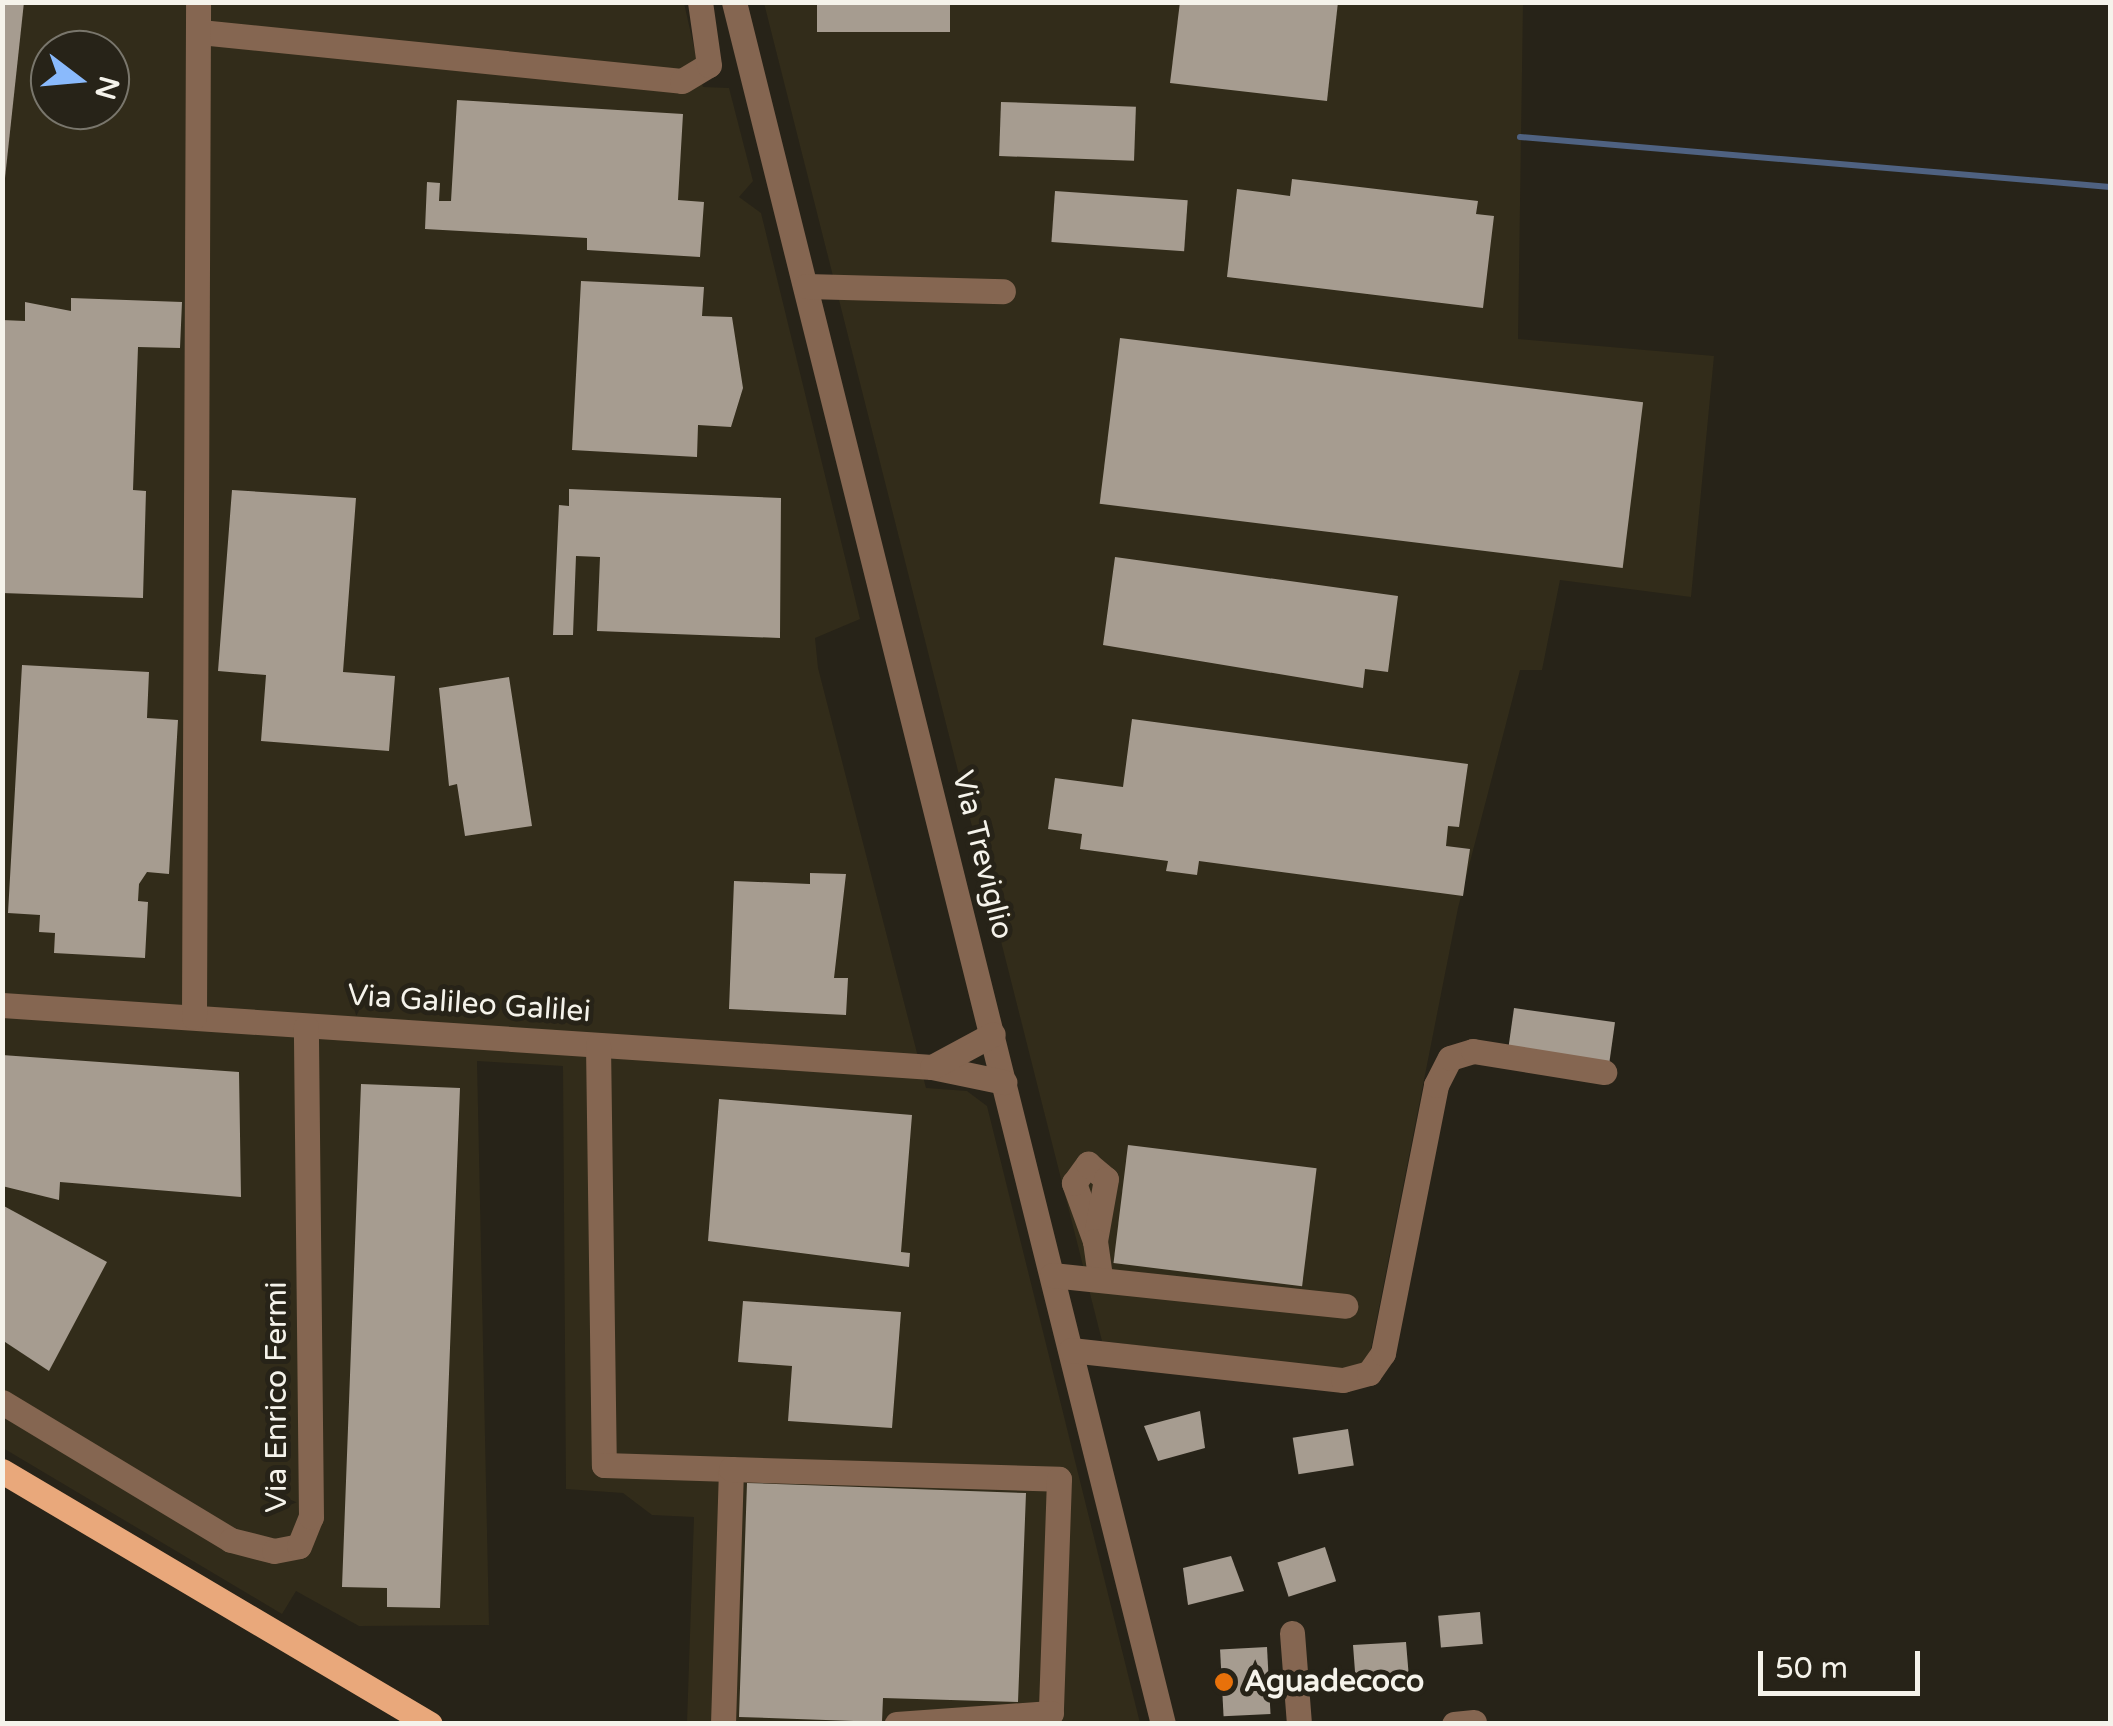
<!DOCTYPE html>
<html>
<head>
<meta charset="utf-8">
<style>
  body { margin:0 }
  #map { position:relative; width:2113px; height:1726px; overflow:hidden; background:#272318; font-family:"Varela Round",sans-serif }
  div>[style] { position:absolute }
  .built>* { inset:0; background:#322c1a }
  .stream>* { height:6px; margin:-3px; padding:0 3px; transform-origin:3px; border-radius:3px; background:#4f6281 }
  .building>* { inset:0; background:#a69c90; transform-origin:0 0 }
  .minor>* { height:25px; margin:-12.5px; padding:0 12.5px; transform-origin:12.5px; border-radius:12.5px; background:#856651 }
  .major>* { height:25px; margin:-12.5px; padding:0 12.5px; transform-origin:12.5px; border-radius:12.5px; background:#e9a87b }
  .dots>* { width:28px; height:28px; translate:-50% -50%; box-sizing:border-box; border:5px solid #272318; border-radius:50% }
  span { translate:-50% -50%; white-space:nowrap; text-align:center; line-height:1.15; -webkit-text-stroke:10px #272318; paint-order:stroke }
  .street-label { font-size:30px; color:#f5f3eb }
  .poi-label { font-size:30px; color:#f5f3eb; font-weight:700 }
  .left { translate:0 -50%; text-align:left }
  .frame { position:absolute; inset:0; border:5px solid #f5f3eb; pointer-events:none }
  .north { position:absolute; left:30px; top:30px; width:100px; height:100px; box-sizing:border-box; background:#272318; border:2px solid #79766c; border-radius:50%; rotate:106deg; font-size:28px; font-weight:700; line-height:40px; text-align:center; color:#f5f3eb }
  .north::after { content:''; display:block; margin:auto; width:35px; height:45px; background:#8abafc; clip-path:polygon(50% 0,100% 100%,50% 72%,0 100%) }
  .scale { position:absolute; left:1758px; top:1651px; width:162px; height:45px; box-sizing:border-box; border:5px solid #f5f3eb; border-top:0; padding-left:12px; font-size:30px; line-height:35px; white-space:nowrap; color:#f5f3eb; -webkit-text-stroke:8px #272318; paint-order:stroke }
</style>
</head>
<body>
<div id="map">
  <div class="built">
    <div style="clip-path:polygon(evenodd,3px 3px,684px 3px,703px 87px,729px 88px,753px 181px,739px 197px,761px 213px,860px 619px,815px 638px,818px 668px,926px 1088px,967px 1091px,987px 1106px,1140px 1723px,687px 1723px,694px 1517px,652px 1515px,623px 1493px,566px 1489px,563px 1066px,477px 1061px,489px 1625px,359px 1626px,296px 1591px,282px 1614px,3px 1448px,3px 3px,50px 50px,110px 50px,110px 110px,50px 110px,50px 50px)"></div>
    <div style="clip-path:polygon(764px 3px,1523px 3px,1518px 339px,1714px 356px,1691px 597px,1560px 580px,1542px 670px,1520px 670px,1458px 908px,1369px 1358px,1349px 1372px,1102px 1341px)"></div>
  </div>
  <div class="stream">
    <div style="left:1520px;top:137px;width:592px;rotate:4.84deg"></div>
  </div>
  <div class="building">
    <div style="clip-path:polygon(2px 2px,24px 2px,5px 178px,2px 178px)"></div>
    <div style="left:817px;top:2px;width:133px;height:30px"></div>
    <div style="clip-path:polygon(1180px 2px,1338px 2px,1327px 101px,1170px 83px)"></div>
    <div style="clip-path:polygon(457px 100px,683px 114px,678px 200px,704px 202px,700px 257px,587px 250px,587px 238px,425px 229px,427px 182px,440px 183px,439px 201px,451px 201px)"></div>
    <div style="left:1001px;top:102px;width:135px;height:54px;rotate:2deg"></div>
    <div style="clip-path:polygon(1292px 179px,1478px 201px,1476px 214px,1494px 216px,1483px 308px,1227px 277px,1237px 189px,1290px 196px)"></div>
    <div style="left:1055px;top:191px;width:133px;height:51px;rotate:4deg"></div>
    <div style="clip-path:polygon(581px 281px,704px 287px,702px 316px,732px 317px,743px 388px,731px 427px,698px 425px,697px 457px,572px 450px)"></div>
    <div style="clip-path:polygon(71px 298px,182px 302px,180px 348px,138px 347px,133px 490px,146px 491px,143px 598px,2px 593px,2px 320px,25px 321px,25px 302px,71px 311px)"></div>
    <div style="left:1120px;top:338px;width:527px;height:167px;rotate:7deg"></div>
    <div style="clip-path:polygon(569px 489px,781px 498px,780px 638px,597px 631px,600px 557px,576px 556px,573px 635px,553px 635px,559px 505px,569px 506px)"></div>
    <div style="clip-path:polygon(232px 490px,356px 498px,343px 672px,395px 676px,389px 751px,261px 741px,266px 675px,218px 671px)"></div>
    <div style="clip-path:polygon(1115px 557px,1398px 596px,1388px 672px,1365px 669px,1363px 688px,1103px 645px)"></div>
    <div style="clip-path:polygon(22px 665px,149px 672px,147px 718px,178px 720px,169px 874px,147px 872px,139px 884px,138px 901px,148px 902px,145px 958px,54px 953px,55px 933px,39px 932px,40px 915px,8px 913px)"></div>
    <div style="clip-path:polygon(509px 677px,532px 826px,465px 836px,457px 784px,449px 786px,439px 688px)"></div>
    <div style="clip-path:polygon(1132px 719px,1468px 764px,1459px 827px,1448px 826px,1446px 846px,1470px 849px,1463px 896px,1199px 861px,1197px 875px,1166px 871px,1168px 861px,1080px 849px,1082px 834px,1048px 829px,1055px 778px,1123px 787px)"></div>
    <div style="clip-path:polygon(810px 873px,846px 874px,834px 978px,848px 978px,846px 1015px,729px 1009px,734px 881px,810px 884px)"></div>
    <div style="left:1514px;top:1008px;width:102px;height:48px;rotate:8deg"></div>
    <div style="clip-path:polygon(2px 1055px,239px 1072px,241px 1197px,60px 1182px,59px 1200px,2px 1186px)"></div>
    <div style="clip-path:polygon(361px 1084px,460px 1088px,440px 1608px,387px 1607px,387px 1588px,342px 1587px)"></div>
    <div style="clip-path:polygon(719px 1099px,912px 1115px,901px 1252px,910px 1253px,909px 1267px,708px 1241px)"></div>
    <div style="left:1128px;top:1145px;width:190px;height:119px;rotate:7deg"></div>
    <div style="clip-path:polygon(2px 1205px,107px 1262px,49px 1371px,2px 1340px)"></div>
    <div style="clip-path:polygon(743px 1301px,901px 1312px,892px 1428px,788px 1421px,792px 1366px,738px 1362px)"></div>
    <div style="clip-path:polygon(1200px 1411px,1205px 1448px,1158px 1461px,1144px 1426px)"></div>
    <div style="left:1348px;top:1429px;width:37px;height:56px;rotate:81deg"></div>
    <div style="clip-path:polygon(747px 1483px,1026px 1493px,1018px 1702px,883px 1698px,882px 1722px,739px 1717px)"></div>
    <div style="left:1325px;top:1547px;width:36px;height:50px;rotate:72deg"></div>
    <div style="clip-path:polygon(1231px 1556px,1244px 1591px,1188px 1605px,1183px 1568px)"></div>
    <div style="left:1480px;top:1612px;width:32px;height:42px;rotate:85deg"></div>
    <div style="clip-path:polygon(1406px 1642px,1409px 1678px,1391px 1680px,1392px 1688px,1356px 1685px,1353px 1645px)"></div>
    <div style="left:1267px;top:1647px;width:67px;height:47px;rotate:87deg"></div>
  </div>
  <div class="minor">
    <div style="left:734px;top:2px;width:1775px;rotate:76.01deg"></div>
    <div style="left:200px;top:32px;width:484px;rotate:5.8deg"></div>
    <div style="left:682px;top:81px;width:31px;rotate:-31deg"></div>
    <div style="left:709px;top:65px;width:64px;rotate:-98.1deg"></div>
    <div style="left:806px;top:286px;width:197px;rotate:1.5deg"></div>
    <div style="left:2px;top:1005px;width:932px;rotate:3.81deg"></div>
    <div style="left:932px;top:1067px;width:74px;rotate:11.8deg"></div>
    <div style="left:194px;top:1017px;width:1015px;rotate:-89.77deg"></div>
    <div style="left:598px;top:1045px;width:420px;rotate:89.2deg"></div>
    <div style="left:604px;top:1465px;width:127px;rotate:1.8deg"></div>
    <div style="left:731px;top:1469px;width:255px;rotate:91.8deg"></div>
    <div style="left:932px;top:1067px;width:69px;rotate:-28.4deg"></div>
    <div style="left:1095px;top:1241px;width:62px;rotate:-109.9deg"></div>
    <div style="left:1074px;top:1183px;width:24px;rotate:-54deg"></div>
    <div style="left:1088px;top:1164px;width:23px;rotate:40deg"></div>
    <div style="left:1106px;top:1179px;width:63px;rotate:100.1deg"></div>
    <div style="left:1095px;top:1241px;width:34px;rotate:82deg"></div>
    <div style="left:1052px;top:1275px;width:295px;rotate:6deg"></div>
    <div style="left:1071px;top:1350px;width:274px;rotate:6.3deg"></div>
    <div style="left:1343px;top:1380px;width:27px;rotate:-15deg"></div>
    <div style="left:1369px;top:1373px;width:24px;rotate:-55deg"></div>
    <div style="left:1383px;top:1353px;width:273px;rotate:-78.8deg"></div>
    <div style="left:1436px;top:1085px;width:30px;rotate:-63deg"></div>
    <div style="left:1450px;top:1058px;width:24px;rotate:-17deg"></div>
    <div style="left:1473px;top:1051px;width:133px;rotate:9.1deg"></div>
    <div style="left:2px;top:1402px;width:267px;rotate:31.1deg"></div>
    <div style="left:231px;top:1540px;width:44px;rotate:14.3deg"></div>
    <div style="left:274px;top:1551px;width:25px;rotate:-11deg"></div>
    <div style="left:299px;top:1546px;width:31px;rotate:-68deg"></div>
    <div style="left:311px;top:1517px;width:490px;rotate:-90.6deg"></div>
    <div style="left:731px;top:1469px;width:328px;rotate:1.7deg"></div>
    <div style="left:1059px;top:1479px;width:234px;rotate:92deg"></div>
    <div style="left:1051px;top:1713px;width:155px;rotate:175.9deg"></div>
    <div style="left:1292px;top:1633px;width:91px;rotate:85.6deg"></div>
    <div style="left:1454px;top:1724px;width:20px;rotate:-6deg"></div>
  </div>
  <div class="major">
    <div style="left:2px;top:1471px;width:497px;rotate:30.6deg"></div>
  </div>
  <div class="dots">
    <div style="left:1224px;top:1682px;background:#e8710a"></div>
  </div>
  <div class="street-label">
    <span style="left:982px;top:855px;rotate:76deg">Via Treviglio</span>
    <span style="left:469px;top:1004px;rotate:4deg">Via Galileo Galilei</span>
    <span style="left:277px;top:1397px;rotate:-90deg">Via Enrico Fermi</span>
  </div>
  <div class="poi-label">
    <span class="left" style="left:1244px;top:1682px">Aguadecoco</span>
  </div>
  <div class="frame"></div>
  <div class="north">N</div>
  <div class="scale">50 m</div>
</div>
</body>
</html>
